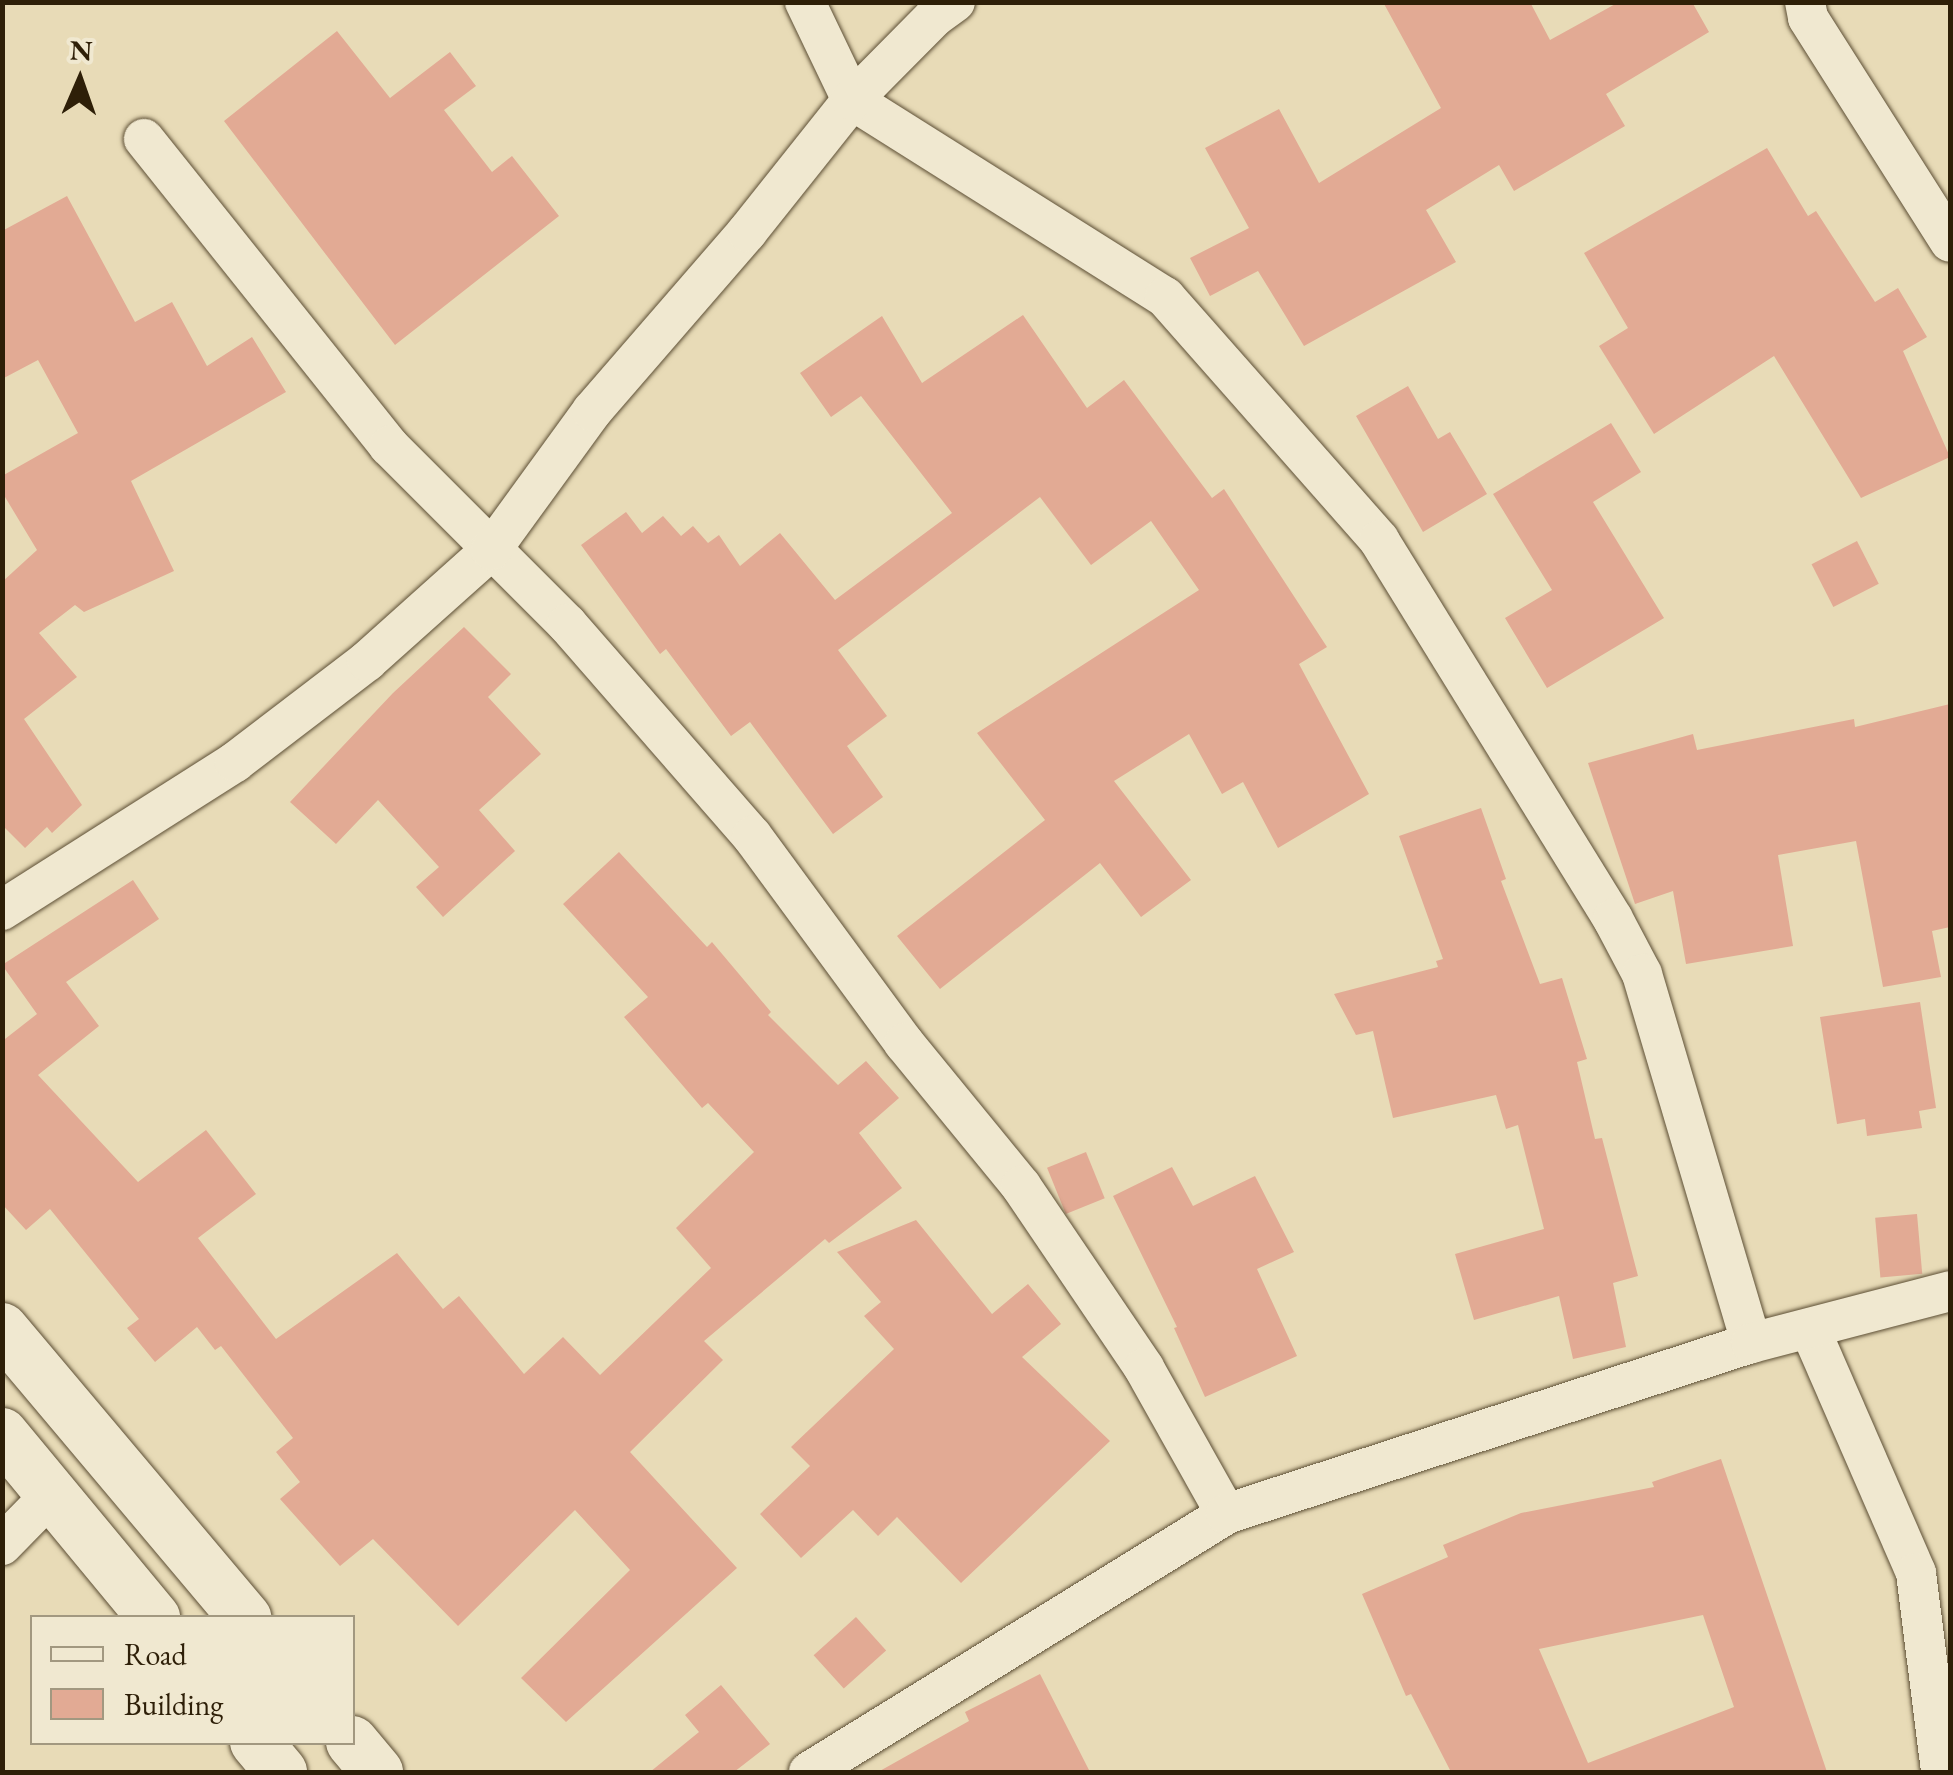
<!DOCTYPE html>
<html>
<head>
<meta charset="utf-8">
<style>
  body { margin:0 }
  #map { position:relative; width:1953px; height:1775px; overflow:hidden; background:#e8dbb7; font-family:"EB Garamond",serif }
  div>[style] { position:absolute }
  .building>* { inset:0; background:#e2aa94; transform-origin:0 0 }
  .roads { filter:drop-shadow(0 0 2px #5c4e34) drop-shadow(0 0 2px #5c4e34) }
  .minor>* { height:40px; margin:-20px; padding:0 20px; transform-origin:20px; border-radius:20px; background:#f0e8d0 }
  .tertiary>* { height:52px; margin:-26px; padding:0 26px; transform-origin:26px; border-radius:26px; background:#f0e8d0 }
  span { translate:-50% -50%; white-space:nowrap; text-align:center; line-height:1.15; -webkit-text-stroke:9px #f0e8d0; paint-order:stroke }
  .frame { position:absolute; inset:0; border:5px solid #2e1f08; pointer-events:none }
  .legend { position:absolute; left:30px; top:1615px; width:325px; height:130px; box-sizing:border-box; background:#f0e8d0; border:2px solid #a29880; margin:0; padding:12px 18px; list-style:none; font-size:30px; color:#2e1f08 }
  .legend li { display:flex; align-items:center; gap:20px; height:50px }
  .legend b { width:50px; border:2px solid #a29880 }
  .north { position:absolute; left:30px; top:30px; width:100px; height:100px; -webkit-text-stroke:8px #f0e8d0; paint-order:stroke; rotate:2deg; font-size:28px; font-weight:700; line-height:40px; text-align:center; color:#2e1f08 }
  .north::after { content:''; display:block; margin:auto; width:35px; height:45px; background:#2e1f08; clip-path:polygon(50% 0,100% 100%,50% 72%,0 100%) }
</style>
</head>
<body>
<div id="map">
  <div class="building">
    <div style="clip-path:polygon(1383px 2px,1530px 2px,1550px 40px,1619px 2px,1692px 2px,1709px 32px,1606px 94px,1625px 126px,1514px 191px,1499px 165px,1426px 210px,1456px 262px,1304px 346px,1258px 271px,1210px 296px,1190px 258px,1249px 228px,1205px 148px,1279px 109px,1319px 183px,1441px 108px)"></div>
    <div style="clip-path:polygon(337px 31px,390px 98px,450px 52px,476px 86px,444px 110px,492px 172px,512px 156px,559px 216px,395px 345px,224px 121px)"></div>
    <div style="clip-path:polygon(1767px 148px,1808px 216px,1816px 211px,1875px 302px,1898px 288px,1927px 337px,1903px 351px,1950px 457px,1861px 498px,1774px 356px,1654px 434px,1599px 346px,1628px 328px,1584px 253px)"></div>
    <div style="clip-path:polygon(67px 196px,135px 322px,172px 302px,207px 366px,252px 337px,286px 392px,131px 481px,174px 571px,84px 612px,75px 605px,39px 633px,77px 677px,24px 719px,82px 805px,52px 833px,47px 827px,25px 848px,2px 825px,2px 582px,37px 550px,2px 492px,2px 476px,78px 433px,38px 360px,2px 379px,2px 231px)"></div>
    <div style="clip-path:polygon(1023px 315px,1087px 408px,1124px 380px,1212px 498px,1224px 489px,1327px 647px,1299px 664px,1369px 794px,1278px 848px,1243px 782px,1222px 794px,1189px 734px,1114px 781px,1191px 880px,1141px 917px,1100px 863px,940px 989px,897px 936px,1045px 820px,977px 733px,1199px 590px,1151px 521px,1091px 565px,1040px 497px,838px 650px,887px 716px,847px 746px,883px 797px,833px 834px,750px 722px,731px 736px,666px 649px,660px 654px,581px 545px,626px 512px,642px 533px,663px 516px,681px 536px,693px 526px,708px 543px,719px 535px,740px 566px,780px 533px,835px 600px,952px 513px,861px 396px,831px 417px,800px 373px,882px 316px,922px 383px)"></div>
    <div style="clip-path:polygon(1408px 386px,1438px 439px,1450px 432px,1487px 494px,1423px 532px,1356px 416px)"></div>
    <div style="clip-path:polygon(1611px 423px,1641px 472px,1593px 502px,1664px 618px,1547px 688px,1505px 618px,1552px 590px,1493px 494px)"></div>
    <div style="left:1857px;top:541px;width:48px;height:51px;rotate:63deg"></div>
    <div style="clip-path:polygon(464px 627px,511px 674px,488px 697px,541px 754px,479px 810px,515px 851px,443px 917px,416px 887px,439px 867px,378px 800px,336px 844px,290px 802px,393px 693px)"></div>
    <div style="clip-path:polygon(1950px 704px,1950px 927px,1932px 931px,1941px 977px,1883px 987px,1856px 841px,1778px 855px,1793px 946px,1686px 964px,1673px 891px,1635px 904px,1588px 763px,1693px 734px,1697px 750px,1854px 719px,1855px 727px)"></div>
    <div style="clip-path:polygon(1481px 808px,1506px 879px,1501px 881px,1540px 984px,1562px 978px,1587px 1059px,1577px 1062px,1595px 1139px,1602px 1138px,1638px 1276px,1613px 1283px,1626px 1347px,1573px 1359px,1559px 1296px,1474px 1320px,1455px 1254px,1544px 1229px,1518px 1125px,1506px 1129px,1496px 1095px,1393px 1118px,1373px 1031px,1356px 1035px,1334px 994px,1438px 967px,1436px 961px,1443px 959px,1399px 836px)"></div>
    <div style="clip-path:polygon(619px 852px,707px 947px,712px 942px,771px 1012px,768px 1015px,838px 1085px,866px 1061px,899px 1098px,859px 1133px,902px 1188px,829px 1243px,825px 1239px,704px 1341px,723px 1360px,630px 1452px,737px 1568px,566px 1722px,521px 1678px,630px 1570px,575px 1510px,458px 1626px,373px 1539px,340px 1566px,280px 1499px,300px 1482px,276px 1452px,293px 1438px,221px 1346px,215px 1350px,197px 1327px,155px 1362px,127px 1328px,139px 1319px,50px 1209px,26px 1230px,2px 1204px,2px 1036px,5px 1039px,37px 1014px,2px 965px,133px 880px,159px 919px,66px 982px,99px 1026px,38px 1075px,138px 1182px,206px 1130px,256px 1194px,198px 1238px,276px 1339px,397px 1253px,443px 1309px,459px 1296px,524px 1374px,563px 1337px,600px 1375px,711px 1268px,676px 1228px,754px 1152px,708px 1103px,702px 1108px,624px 1017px,648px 997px,563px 904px)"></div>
    <div style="clip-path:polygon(1920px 1002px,1936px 1108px,1919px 1111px,1922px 1128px,1867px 1136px,1865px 1119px,1837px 1124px,1820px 1017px)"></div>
    <div style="left:1086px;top:1152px;width:50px;height:42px;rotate:68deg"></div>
    <div style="clip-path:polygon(1172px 1167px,1193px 1206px,1255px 1176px,1294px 1252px,1257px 1269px,1297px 1356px,1205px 1397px,1174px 1328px,1177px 1327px,1113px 1196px)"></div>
    <div style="left:1917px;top:1214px;width:60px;height:42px;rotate:85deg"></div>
    <div style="clip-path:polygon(916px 1220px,992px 1314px,1028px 1284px,1061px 1324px,1022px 1357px,1110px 1441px,961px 1583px,897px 1517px,878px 1536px,853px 1510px,801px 1558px,760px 1514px,810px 1466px,791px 1447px,894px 1349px,864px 1316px,881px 1302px,837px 1252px)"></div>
    <div style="clip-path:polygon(evenodd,1721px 1459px,1827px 1772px,1451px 1772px,1411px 1694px,1406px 1696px,1362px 1594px,1448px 1557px,1443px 1545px,1521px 1513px,1654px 1487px,1652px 1482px,1721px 1459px,1703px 1615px,1734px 1707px,1588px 1763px,1539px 1649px,1703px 1615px)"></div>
    <div style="left:856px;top:1617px;width:45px;height:57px;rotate:48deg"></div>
    <div style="clip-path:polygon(1040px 1674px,1090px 1772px,878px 1772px,969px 1721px,965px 1712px)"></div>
    <div style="clip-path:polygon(721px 1685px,770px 1744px,734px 1772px,650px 1772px,699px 1732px,685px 1715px)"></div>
  </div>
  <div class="roads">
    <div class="minor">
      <div style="left:805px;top:2px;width:109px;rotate:64.4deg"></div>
      <div style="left:852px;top:100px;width:370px;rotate:32.2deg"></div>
      <div style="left:1165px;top:297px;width:324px;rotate:48.6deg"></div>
      <div style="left:1379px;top:540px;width:445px;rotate:58.3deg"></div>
      <div style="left:1613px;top:919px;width:62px;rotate:62.2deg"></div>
      <div style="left:1642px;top:974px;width:385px;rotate:73.5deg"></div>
      <div style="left:1805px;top:2px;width:16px;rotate:79deg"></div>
      <div style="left:1808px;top:18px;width:265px;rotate:57.6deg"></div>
      <div style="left:144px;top:139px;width:393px;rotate:51.4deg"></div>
      <div style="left:389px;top:446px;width:252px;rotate:45deg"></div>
      <div style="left:567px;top:624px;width:281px;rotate:48.9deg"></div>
      <div style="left:752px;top:836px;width:257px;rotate:53.7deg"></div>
      <div style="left:904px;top:1043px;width:185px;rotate:50.7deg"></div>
      <div style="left:1021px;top:1186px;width:220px;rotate:55.9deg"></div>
      <div style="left:1144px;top:1368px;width:167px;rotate:60.7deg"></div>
      <div style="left:2px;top:910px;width:276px;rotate:-32.4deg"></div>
      <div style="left:235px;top:762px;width:166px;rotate:-37.4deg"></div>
      <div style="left:367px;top:661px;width:166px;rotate:-41.8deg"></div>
      <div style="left:491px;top:550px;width:172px;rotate:-54deg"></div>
      <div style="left:592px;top:411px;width:237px;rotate:-49.1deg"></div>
      <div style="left:747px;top:232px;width:169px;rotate:-51.5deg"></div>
      <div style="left:852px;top:100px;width:117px;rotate:-45.3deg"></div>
      <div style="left:934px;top:17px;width:26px;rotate:-36deg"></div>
      <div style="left:1810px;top:1329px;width:266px;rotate:66.5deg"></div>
      <div style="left:1916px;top:1573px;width:201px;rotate:82.8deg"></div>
      <div style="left:2px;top:1545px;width:71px;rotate:-45.6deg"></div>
      <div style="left:809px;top:1772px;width:490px;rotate:-31.7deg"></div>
      <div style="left:1226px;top:1514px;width:552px;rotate:-18.04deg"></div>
      <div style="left:1751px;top:1343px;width:206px;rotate:-14.6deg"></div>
    </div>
    <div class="tertiary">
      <div style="left:2px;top:1329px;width:378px;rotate:49.9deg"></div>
      <div style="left:2px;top:1434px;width:239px;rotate:50.4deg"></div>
      <div style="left:256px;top:1742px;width:39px;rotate:50deg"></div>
      <div style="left:352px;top:1742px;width:39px;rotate:50deg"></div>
    </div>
  </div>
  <div class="frame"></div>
  <ul class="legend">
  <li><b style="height:12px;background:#f0e8d0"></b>Road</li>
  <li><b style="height:28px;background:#e2aa94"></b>Building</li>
  </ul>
  <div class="north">N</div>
</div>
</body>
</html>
